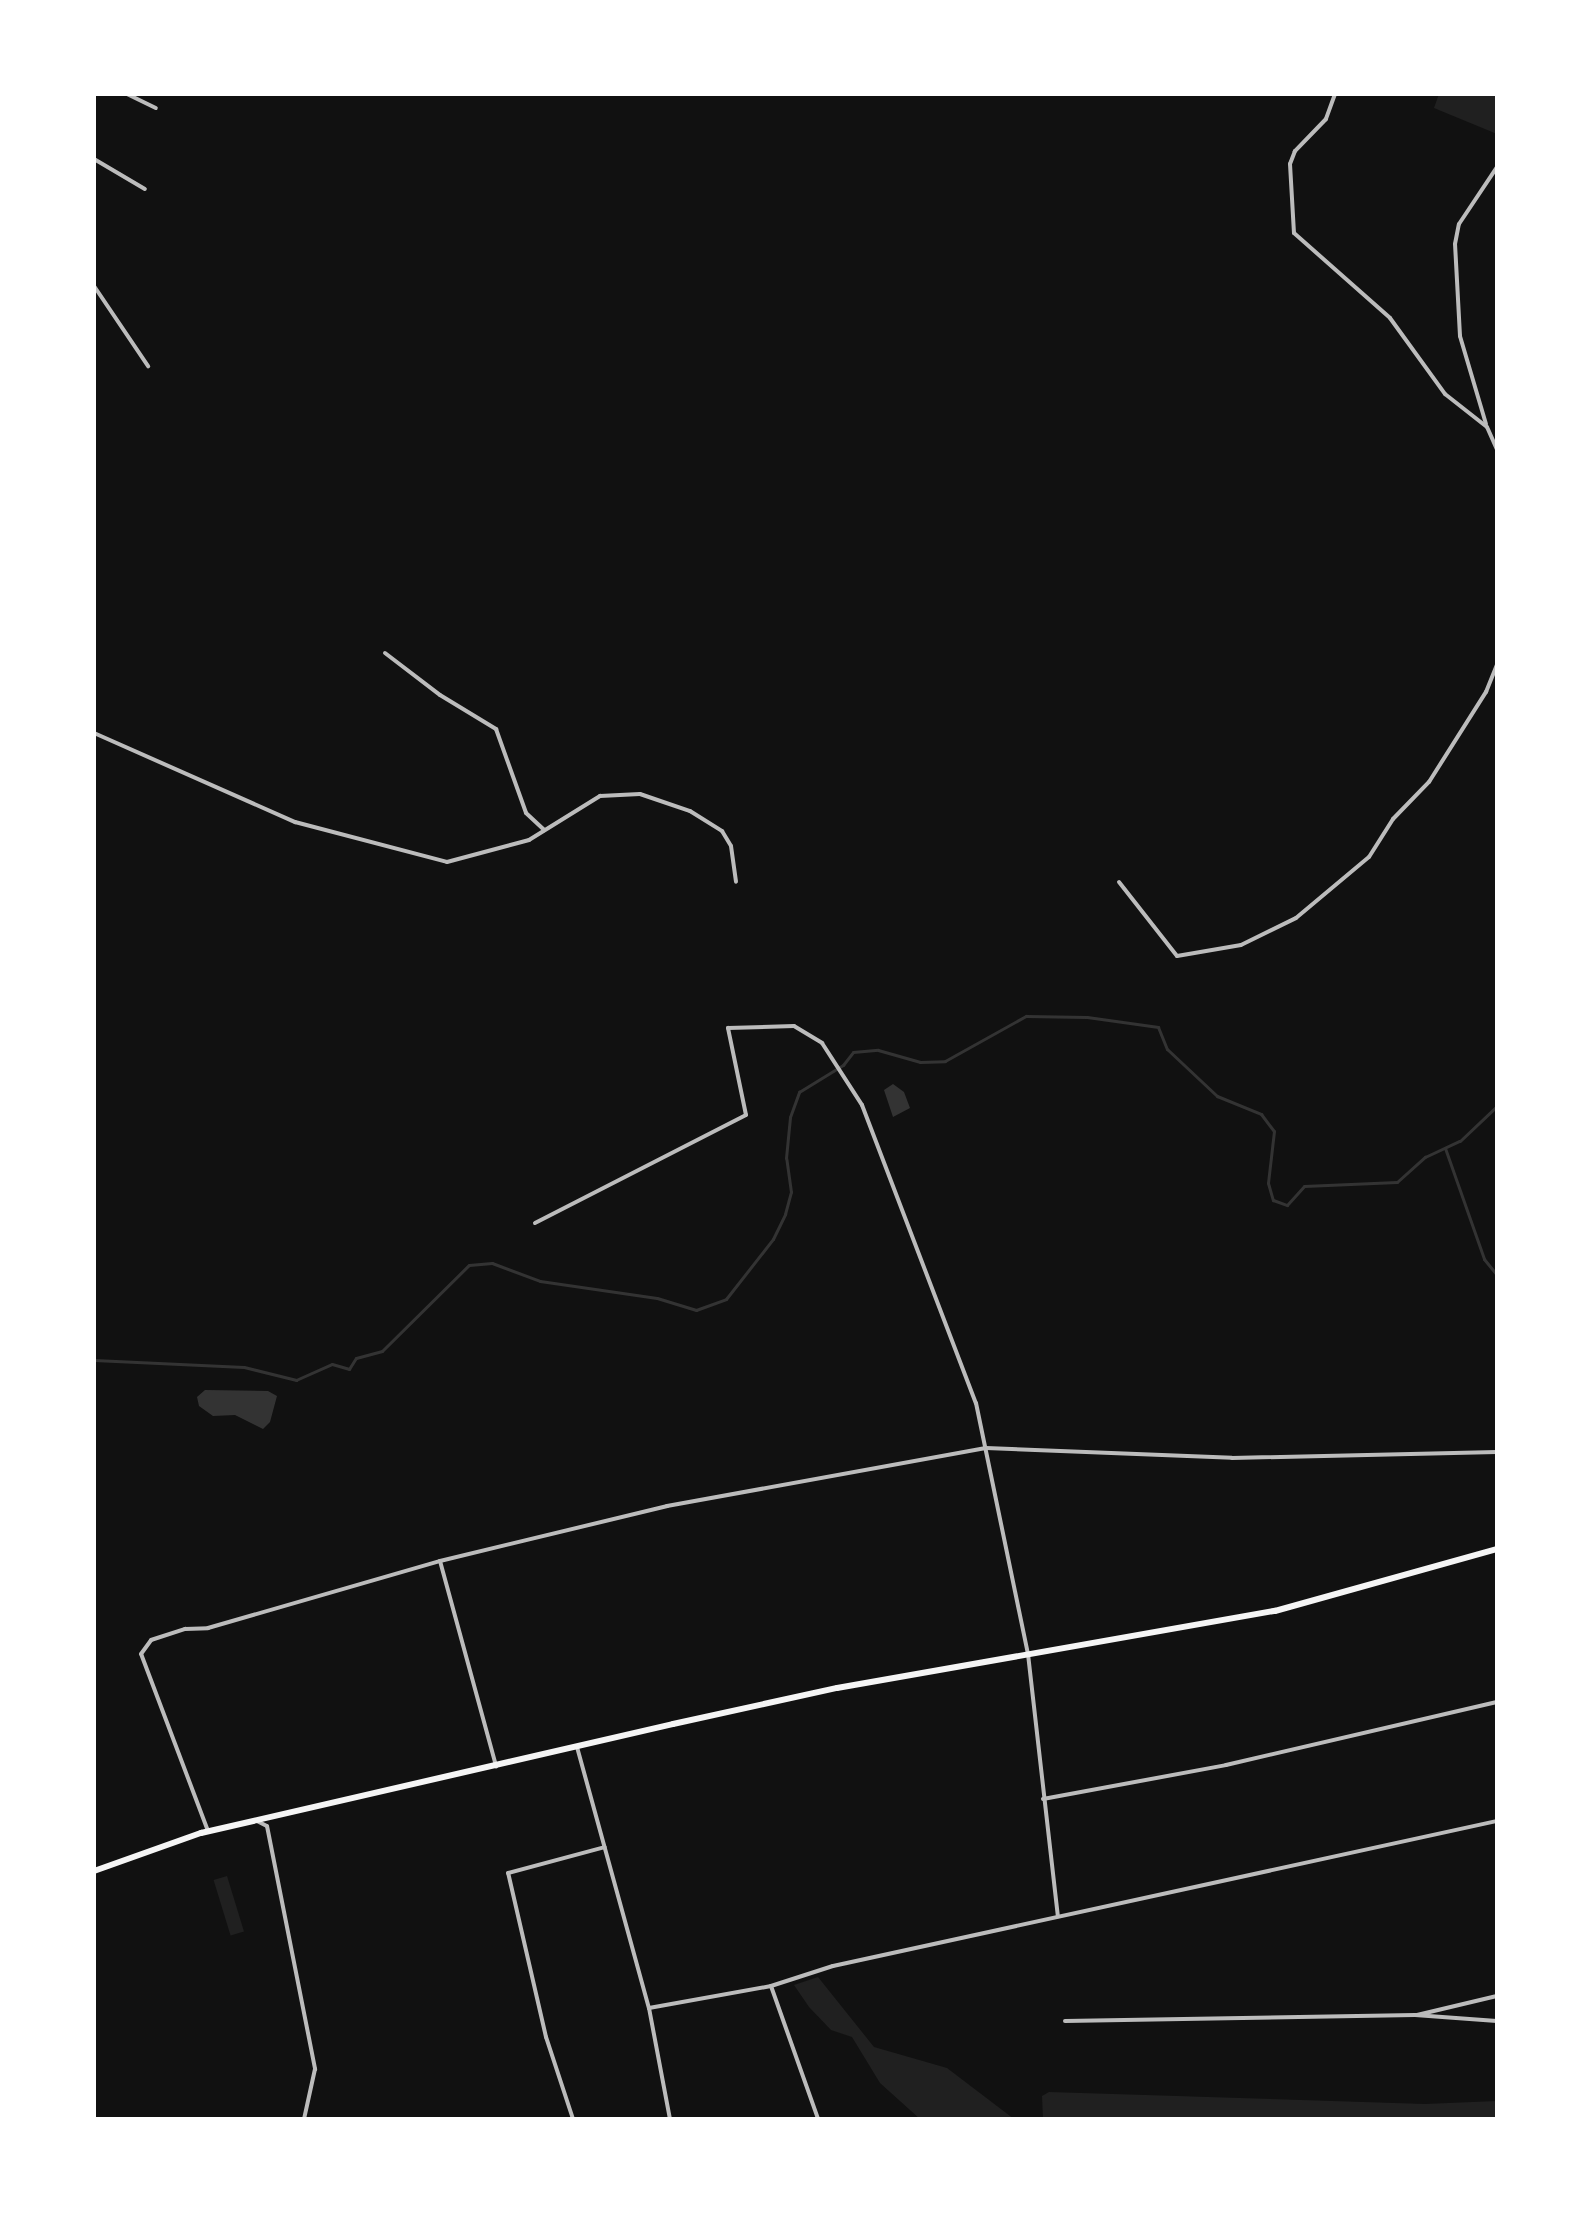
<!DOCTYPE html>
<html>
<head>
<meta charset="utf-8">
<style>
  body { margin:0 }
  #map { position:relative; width:1591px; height:2213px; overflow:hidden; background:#111; font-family:"Exo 2",sans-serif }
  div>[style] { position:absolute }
  .green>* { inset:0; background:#202020; transform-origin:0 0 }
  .water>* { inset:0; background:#333 }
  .stream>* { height:3px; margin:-1.5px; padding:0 1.5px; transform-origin:1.5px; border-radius:1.5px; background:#333 }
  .minor>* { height:4px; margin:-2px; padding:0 2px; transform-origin:2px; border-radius:2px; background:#bcbcbc }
  .secondary>* { height:6px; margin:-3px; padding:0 3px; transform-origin:3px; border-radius:3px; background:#f5f5f5 }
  span { translate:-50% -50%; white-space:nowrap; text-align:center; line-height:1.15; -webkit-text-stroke:8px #fff; paint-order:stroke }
  .frame { position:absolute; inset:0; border:96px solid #fff; pointer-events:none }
</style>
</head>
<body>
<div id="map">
  <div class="green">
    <div style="clip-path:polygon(1439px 94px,1497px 94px,1497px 134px,1434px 108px)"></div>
    <div style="left:227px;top:1876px;width:58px;height:14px;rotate:73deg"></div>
    <div style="clip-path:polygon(818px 1977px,874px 2047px,947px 2068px,1014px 2119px,920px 2119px,880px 2083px,852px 2037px,831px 2030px,809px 2007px,794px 1985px)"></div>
    <div style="clip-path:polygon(1049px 2092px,1425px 2104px,1497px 2101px,1497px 2119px,1043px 2119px,1042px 2096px)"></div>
  </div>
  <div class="water">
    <div style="clip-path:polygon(893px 1084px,904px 1092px,910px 1108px,893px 1117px,884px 1090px)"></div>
    <div style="clip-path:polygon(205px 1390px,268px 1391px,277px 1396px,270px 1422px,263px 1429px,235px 1415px,213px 1416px,199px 1406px,197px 1397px)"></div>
  </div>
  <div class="stream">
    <div style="left:1445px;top:1148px;width:118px;rotate:70.6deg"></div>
    <div style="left:1484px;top:1259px;width:21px;rotate:51deg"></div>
    <div style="left:94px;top:1360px;width:150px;rotate:2.7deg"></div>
    <div style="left:244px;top:1367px;width:54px;rotate:14deg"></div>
    <div style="left:296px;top:1380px;width:39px;rotate:-24deg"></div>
    <div style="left:332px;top:1364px;width:18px;rotate:16deg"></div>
    <div style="left:349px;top:1369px;width:13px;rotate:-58deg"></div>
    <div style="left:356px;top:1358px;width:27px;rotate:-15deg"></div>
    <div style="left:382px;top:1351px;width:122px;rotate:-44.7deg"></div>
    <div style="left:469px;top:1265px;width:23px;rotate:-5deg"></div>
    <div style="left:492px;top:1263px;width:51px;rotate:20.6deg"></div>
    <div style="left:540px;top:1281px;width:118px;rotate:8.3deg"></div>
    <div style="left:657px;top:1298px;width:41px;rotate:17.1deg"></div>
    <div style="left:696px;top:1310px;width:32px;rotate:-20deg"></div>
    <div style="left:726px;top:1299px;width:76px;rotate:-51.9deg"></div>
    <div style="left:773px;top:1239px;width:28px;rotate:-64deg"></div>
    <div style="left:785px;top:1214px;width:23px;rotate:-75deg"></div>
    <div style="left:791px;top:1192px;width:34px;rotate:-98deg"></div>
    <div style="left:786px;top:1158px;width:41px;rotate:-84.4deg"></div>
    <div style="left:790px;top:1117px;width:27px;rotate:-70deg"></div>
    <div style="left:799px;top:1092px;width:52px;rotate:-31.5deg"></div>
    <div style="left:843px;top:1065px;width:16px;rotate:-52deg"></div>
    <div style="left:853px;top:1052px;width:25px;rotate:-5deg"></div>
    <div style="left:878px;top:1050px;width:44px;rotate:15.9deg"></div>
    <div style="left:920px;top:1062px;width:25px;rotate:-2deg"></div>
    <div style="left:945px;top:1061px;width:93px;rotate:-29.1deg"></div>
    <div style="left:1026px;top:1016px;width:61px;rotate:0.9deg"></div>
    <div style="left:1087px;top:1017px;width:72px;rotate:8deg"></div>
    <div style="left:1158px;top:1027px;width:24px;rotate:68deg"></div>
    <div style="left:1167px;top:1049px;width:69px;rotate:43.2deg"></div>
    <div style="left:1217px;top:1096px;width:48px;rotate:22.2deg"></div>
    <div style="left:1261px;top:1114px;width:21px;rotate:53deg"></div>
    <div style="left:1274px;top:1131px;width:52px;rotate:96.6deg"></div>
    <div style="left:1268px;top:1183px;width:18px;rotate:74deg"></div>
    <div style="left:1273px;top:1200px;width:15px;rotate:20deg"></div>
    <div style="left:1287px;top:1205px;width:25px;rotate:-48deg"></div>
    <div style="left:1304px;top:1186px;width:93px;rotate:-2.5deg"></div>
    <div style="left:1397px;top:1182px;width:38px;rotate:-42deg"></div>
    <div style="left:1425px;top:1157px;width:38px;rotate:-25deg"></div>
    <div style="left:1460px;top:1141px;width:51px;rotate:-43.4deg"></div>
  </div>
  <div class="minor">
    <div style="left:127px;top:94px;width:32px;rotate:26deg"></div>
    <div style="left:1335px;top:94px;width:27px;rotate:110deg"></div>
    <div style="left:1326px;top:119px;width:45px;rotate:134.1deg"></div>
    <div style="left:1295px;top:151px;width:14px;rotate:111deg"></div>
    <div style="left:1290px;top:164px;width:69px;rotate:86.7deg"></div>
    <div style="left:1294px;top:233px;width:128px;rotate:41.5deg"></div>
    <div style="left:1390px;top:318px;width:94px;rotate:54.1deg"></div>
    <div style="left:1445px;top:394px;width:53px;rotate:38.2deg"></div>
    <div style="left:1487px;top:427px;width:24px;rotate:66deg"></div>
    <div style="left:94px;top:159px;width:59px;rotate:30.5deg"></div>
    <div style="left:94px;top:286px;width:97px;rotate:56deg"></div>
    <div style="left:1486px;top:424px;width:92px;rotate:-106.5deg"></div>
    <div style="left:1460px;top:336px;width:92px;rotate:-93.1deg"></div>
    <div style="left:1455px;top:244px;width:20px;rotate:-79deg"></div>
    <div style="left:1459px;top:224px;width:69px;rotate:-56.3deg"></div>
    <div style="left:385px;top:653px;width:69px;rotate:37.4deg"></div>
    <div style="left:440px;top:695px;width:66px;rotate:31.3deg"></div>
    <div style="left:496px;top:729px;width:89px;rotate:70.3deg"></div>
    <div style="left:526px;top:813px;width:25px;rotate:43deg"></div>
    <div style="left:94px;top:733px;width:220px;rotate:23.9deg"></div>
    <div style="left:295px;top:822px;width:157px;rotate:14.7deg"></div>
    <div style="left:447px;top:862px;width:85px;rotate:-15deg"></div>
    <div style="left:529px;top:840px;width:84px;rotate:-31.8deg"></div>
    <div style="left:600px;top:796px;width:40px;rotate:-2.9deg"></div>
    <div style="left:640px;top:794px;width:53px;rotate:18.8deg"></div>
    <div style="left:690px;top:811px;width:38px;rotate:32deg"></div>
    <div style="left:722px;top:831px;width:17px;rotate:59deg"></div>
    <div style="left:731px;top:846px;width:36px;rotate:82deg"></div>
    <div style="left:1119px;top:882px;width:94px;rotate:51.9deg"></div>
    <div style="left:1177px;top:956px;width:65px;rotate:-9.8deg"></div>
    <div style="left:1241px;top:945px;width:61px;rotate:-26.1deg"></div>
    <div style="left:1296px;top:918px;width:95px;rotate:-39.9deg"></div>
    <div style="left:1369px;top:857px;width:45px;rotate:-57.7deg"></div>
    <div style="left:1393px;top:819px;width:52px;rotate:-45.8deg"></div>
    <div style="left:1429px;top:782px;width:107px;rotate:-57.7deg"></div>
    <div style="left:1486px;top:692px;width:29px;rotate:-68deg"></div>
    <div style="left:535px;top:1223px;width:237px;rotate:-27.1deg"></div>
    <div style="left:746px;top:1115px;width:89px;rotate:-101.7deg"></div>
    <div style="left:728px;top:1028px;width:66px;rotate:-1.7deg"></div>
    <div style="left:794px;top:1026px;width:33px;rotate:31deg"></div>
    <div style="left:822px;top:1043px;width:74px;rotate:57.2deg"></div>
    <div style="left:862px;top:1105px;width:319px;rotate:69.1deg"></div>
    <div style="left:976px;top:1403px;width:256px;rotate:78.3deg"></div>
    <div style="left:1028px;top:1654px;width:264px;rotate:83.5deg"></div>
    <div style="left:440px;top:1561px;width:213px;rotate:74.7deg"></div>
    <div style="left:577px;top:1747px;width:271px;rotate:74.6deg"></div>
    <div style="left:649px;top:2008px;width:113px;rotate:79.3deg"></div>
    <div style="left:1043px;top:1799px;width:186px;rotate:-10.5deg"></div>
    <div style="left:1226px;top:1765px;width:278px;rotate:-13.1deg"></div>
    <div style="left:257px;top:1821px;width:11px;rotate:27deg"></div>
    <div style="left:267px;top:1826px;width:248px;rotate:78.8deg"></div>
    <div style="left:315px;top:2069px;width:51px;rotate:102.4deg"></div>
    <div style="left:208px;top:1831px;width:189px;rotate:-110.7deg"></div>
    <div style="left:141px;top:1654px;width:17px;rotate:-54deg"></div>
    <div style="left:151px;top:1640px;width:36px;rotate:-18deg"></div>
    <div style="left:185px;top:1629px;width:23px;rotate:-2deg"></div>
    <div style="left:208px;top:1628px;width:241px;rotate:-16.1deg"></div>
    <div style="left:440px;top:1561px;width:234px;rotate:-13.6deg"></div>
    <div style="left:667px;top:1506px;width:324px;rotate:-10.3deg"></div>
    <div style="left:986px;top:1448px;width:246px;rotate:2.3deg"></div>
    <div style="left:1232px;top:1458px;width:265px;rotate:-1.3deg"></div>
    <div style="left:771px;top:1986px;width:141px;rotate:70.5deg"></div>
    <div style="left:649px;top:2008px;width:124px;rotate:-10.2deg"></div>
    <div style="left:771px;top:1986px;width:65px;rotate:-17.9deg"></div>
    <div style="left:833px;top:1966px;width:680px;rotate:-12.32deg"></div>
    <div style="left:1417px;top:2015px;width:82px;rotate:-13.4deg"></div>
    <div style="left:1065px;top:2021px;width:350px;rotate:-1deg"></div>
    <div style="left:1415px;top:2015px;width:82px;rotate:4.2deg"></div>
    <div style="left:573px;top:2119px;width:86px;rotate:-108.2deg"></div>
    <div style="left:546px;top:2037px;width:168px;rotate:-103deg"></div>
    <div style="left:508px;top:1873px;width:100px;rotate:-15deg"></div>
  </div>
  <div class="secondary">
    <div style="left:94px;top:1871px;width:114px;rotate:-19.6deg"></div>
    <div style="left:201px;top:1833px;width:484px;rotate:-13deg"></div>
    <div style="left:673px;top:1724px;width:168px;rotate:-12.4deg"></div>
    <div style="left:837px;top:1688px;width:445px;rotate:-10deg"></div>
    <div style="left:1275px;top:1611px;width:230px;rotate:-15.6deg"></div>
  </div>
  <div class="frame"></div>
</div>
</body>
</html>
